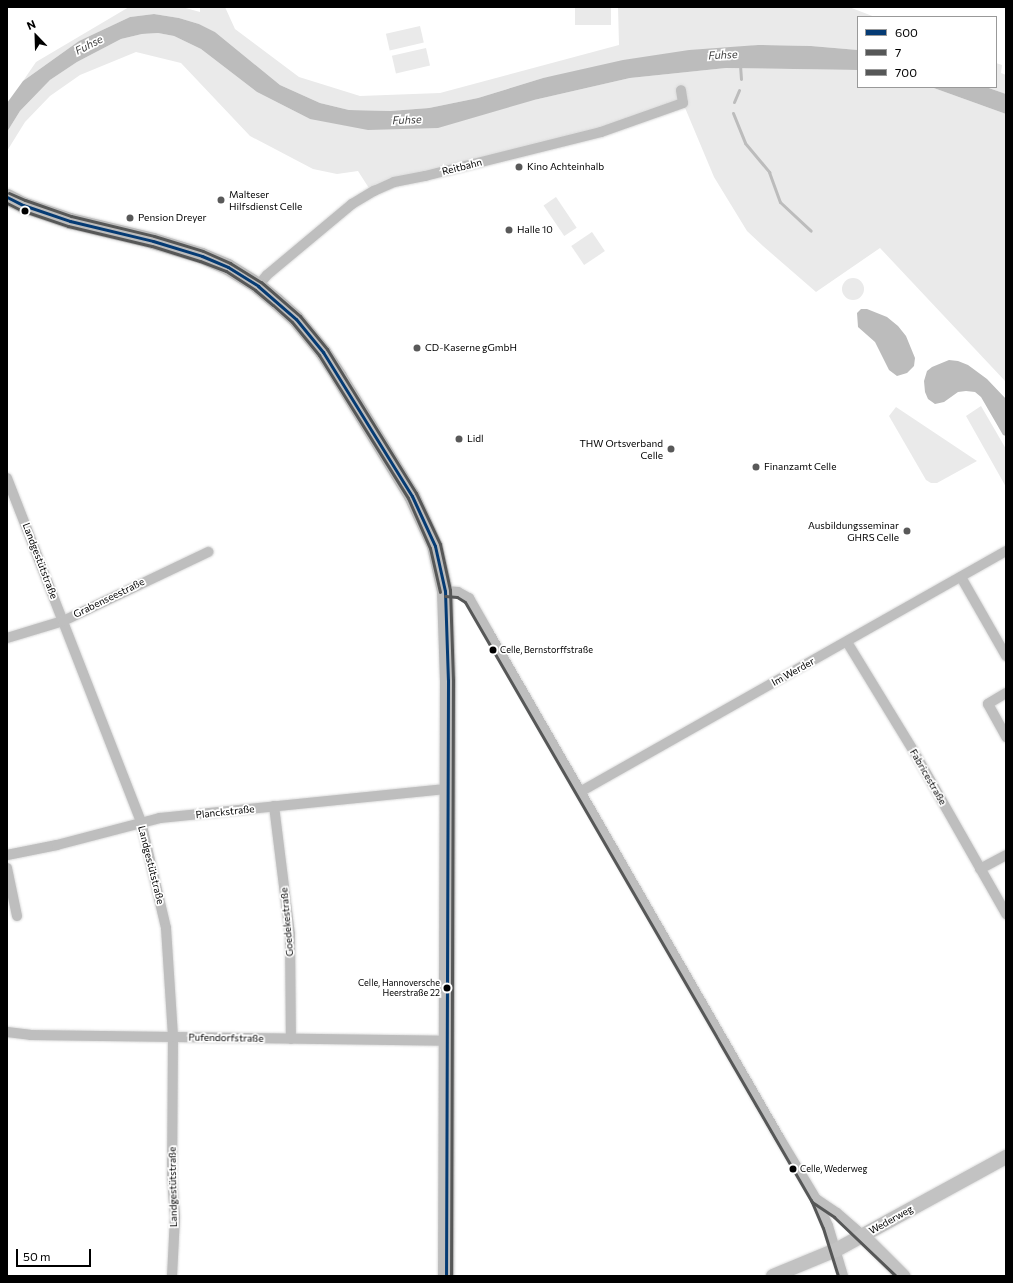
<!DOCTYPE html>
<html>
<head>
<meta charset="utf-8">
<style>
  body { margin:0 }
  #map { position:relative; width:1013px; height:1283px; overflow:hidden; background:#fff; font-family:Commissioner,sans-serif }
  div>[style] { position:absolute }
  .green>* { inset:0; background:#eaeaea; transform-origin:0 0 }
  .round { border-radius:50% }
  .water>* { inset:0; background:#bcbcbc }
  .stream>* { height:3px; margin:-1.5px; padding:0 1.5px; transform-origin:1.5px; border-radius:1.5px; background:#bcbcbc }
  .roads { filter:drop-shadow(0 0 1px #dbdbdb) drop-shadow(0 0 1px #dbdbdb) }
  .street>* { height:10px; margin:-5px; padding:0 5px; transform-origin:5px; border-radius:5px; background:#bebebe }
  .secondary>* { height:14px; margin:-7px; padding:0 7px; transform-origin:7px; border-radius:7px; background:#c2c2c2 }
  .primary>* { height:16px; margin:-8px; padding:0 8px; transform-origin:8px; border-radius:8px; background:#bdbdbd }
  .bus-1>* { height:3px; margin:-1.5px; padding:0 1.5px; transform-origin:1.5px; border-radius:1.5px; background:#053b74 }
  .bus-2>* { height:3px; margin:-1.5px; padding:0 1.5px; transform-origin:1.5px; border-radius:1.5px; background:#565757 }
  .bus-3>* { height:3px; margin:-1.5px; padding:0 1.5px; transform-origin:1.5px; border-radius:1.5px; background:#565757 }
  .dots>* { width:11px; height:11px; translate:-50% -50%; box-sizing:border-box; border:2px solid #fff; border-radius:50% }
  span { translate:-50% -50%; white-space:nowrap; text-align:center; line-height:1.15; -webkit-text-stroke:3.5px #fff; paint-order:stroke }
  .bus-label { font-size:9px; color:#000 }
  .left { translate:0 -50%; text-align:left }
  .right { translate:-100% -50%; text-align:right }
  .street-label { font-size:10px; color:#000 }
  .poi-label { font-size:10px; color:#000 }
  .water-label { font-size:11px; color:#414141; font-style:italic }
  .frame { position:absolute; inset:0; border:8px solid #000; pointer-events:none }
  .legend { position:absolute; left:857px; top:16px; width:140px; height:72px; box-sizing:border-box; background:#fff; border:1px solid #999; margin:0; padding:5px 7px; list-style:none; font-size:12px; color:#000 }
  .legend li { display:flex; align-items:center; gap:8px; height:20px }
  .legend b { width:20px; border:1px solid #999 }
  .north { position:absolute; left:16px; top:16px; width:40px; height:40px; -webkit-text-stroke:3px #fff; paint-order:stroke; rotate:337deg; font-size:11px; font-weight:700; line-height:16px; text-align:center; color:#000 }
  .north::after { content:''; display:block; margin:auto; width:14px; height:18px; background:#000; clip-path:polygon(50% 0,100% 100%,50% 72%,0 100%) }
  .scale { position:absolute; left:16px; top:1249px; width:75px; height:18px; box-sizing:border-box; border:2px solid #000; border-top:0; padding-left:5px; font-size:12px; line-height:14px; white-space:nowrap; color:#000; -webkit-text-stroke:3px #fff; paint-order:stroke }
</style>
</head>
<body>
<div id="map">
  <div class="green">
    <div style="clip-path:polygon(129px 7px,182px 7px,200px 12px,200px 7px,225px 7px,235px 29px,299px 77px,360px 96px,440px 93px,619px 45px,618px 7px,849px 7px,875px 17px,858px 17px,858px 50px,811px 46px,758px 45px,543px 78px,478px 98px,429px 108px,390px 111px,349px 110px,320px 103px,280px 85px,215px 32px,199px 24px,179px 18px,154px 14px,130px 17px,79px 41px,23px 81px,36px 62px)"></div>
    <div style="left:575px;top:7px;width:36px;height:18px"></div>
    <div style="left:420px;top:26px;width:17px;height:35px;rotate:77deg"></div>
    <div style="clip-path:polygon(158px 33px,174px 36px,201px 49px,257px 92px,310px 119px,534px 100px,630px 78px,726px 68px,858px 70px,858px 87px,931px 87px,1006px 114px,1006px 382px,880px 248px,816px 292px,763px 246px,747px 231px,714px 177px,683px 103px,575px 139px,425px 176px,374px 196px,358px 171px,337px 174px,313px 169px,250px 136px,181px 63px,136px 52px,80px 75px,50px 96px,25px 122px,7px 151px,7px 132px,20px 111px,50px 80px,77px 62px,121px 39px,142px 34px)"></div>
    <div style="left:426px;top:48px;width:18px;height:35px;rotate:77deg"></div>
    <div style="clip-path:polygon(996px 63px,1002px 65px,1001px 73px,1006px 75px,1006px 94px,986px 87px,996px 87px)"></div>
    <div style="left:556px;top:197px;width:37px;height:15px;rotate:56deg"></div>
    <div style="left:592px;top:232px;width:23px;height:25px;rotate:56deg"></div>
    <div class="round" style="left:842px;top:278px;width:22px;height:22px"></div>
    <div style="clip-path:polygon(981px 406px,1006px 449px,1006px 487px,966px 416px)"></div>
    <div style="clip-path:polygon(896px 407px,977px 461px,937px 483px,931px 483px,926px 480px,889px 416px)"></div>
  </div>
  <div class="water">
    <div style="clip-path:polygon(154px 14px,179px 18px,199px 24px,215px 32px,280px 85px,320px 103px,349px 110px,390px 111px,429px 108px,478px 98px,543px 78px,623px 60px,689px 50px,758px 45px,811px 46px,858px 50px,858px 70px,726px 68px,630px 78px,534px 100px,438px 128px,368px 130px,310px 119px,257px 92px,201px 49px,174px 36px,158px 33px,142px 34px,121px 39px,77px 62px,50px 80px,20px 111px,7px 132px,7px 103px,23px 81px,79px 41px,130px 17px)"></div>
    <div style="clip-path:polygon(931px 87px,986px 87px,1006px 94px,1006px 114px)"></div>
    <div style="clip-path:polygon(861px 309px,867px 309px,887px 317px,898px 326px,906px 336px,915px 358px,914px 366px,907px 373px,897px 376px,889px 370px,875px 342px,858px 327px,857px 313px)"></div>
    <div style="clip-path:polygon(949px 360px,958px 361px,968px 365px,987px 379px,1006px 399px,1006px 436px,1003px 435px,981px 397px,975px 392px,966px 391px,958px 392px,944px 402px,935px 404px,928px 399px,925px 392px,924px 381px,927px 371px,932px 367px)"></div>
  </div>
  <div class="stream">
    <div style="left:740px;top:65px;width:14px;rotate:86deg"></div>
    <div style="left:734px;top:102px;width:13px;rotate:-67deg"></div>
    <div style="left:733px;top:113px;width:32px;rotate:68deg"></div>
    <div style="left:745px;top:143px;width:38px;rotate:50deg"></div>
    <div style="left:769px;top:172px;width:32px;rotate:70deg"></div>
    <div style="left:780px;top:202px;width:42px;rotate:43.1deg"></div>
  </div>
  <div class="roads">
    <div class="street">
      <div style="left:258px;top:286px;width:14px;rotate:-51deg"></div>
      <div style="left:267px;top:275px;width:111px;rotate:-39.9deg"></div>
      <div style="left:352px;top:204px;width:26px;rotate:-31deg"></div>
      <div style="left:374px;top:191px;width:22px;rotate:-24deg"></div>
      <div style="left:394px;top:182px;width:32px;rotate:-11deg"></div>
      <div style="left:425px;top:176px;width:181px;rotate:-14deg"></div>
      <div style="left:601px;top:132px;width:87px;rotate:-19.5deg"></div>
      <div style="left:683px;top:103px;width:13px;rotate:-99deg"></div>
      <div style="left:7px;top:478px;width:369px;rotate:68.7deg"></div>
      <div style="left:141px;top:822px;width:109px;rotate:76.7deg"></div>
      <div style="left:166px;top:928px;width:109px;rotate:86.3deg"></div>
      <div style="left:173px;top:1037px;width:140px;rotate:90.4deg"></div>
      <div style="left:172px;top:1177px;width:40px;rotate:85.7deg"></div>
      <div style="left:175px;top:1217px;width:59px;rotate:92.9deg"></div>
      <div style="left:961px;top:577px;width:91px;rotate:60.3deg"></div>
      <div style="left:445px;top:591px;width:13px;rotate:4deg"></div>
      <div style="left:458px;top:592px;width:13px;rotate:29deg"></div>
      <div style="left:469px;top:598px;width:40px;rotate:60.3deg"></div>
      <div style="left:489px;top:633px;width:584px;rotate:60.1deg"></div>
      <div style="left:780px;top:1139px;width:70px;rotate:59deg"></div>
      <div style="left:816px;top:1199px;width:30px;rotate:66deg"></div>
      <div style="left:828px;top:1226px;width:52px;rotate:73.3deg"></div>
      <div style="left:7px;top:638px;width:59px;rotate:-16.9deg"></div>
      <div style="left:63px;top:621px;width:161px;rotate:-25.4deg"></div>
      <div style="left:847px;top:642px;width:127px;rotate:58.6deg"></div>
      <div style="left:913px;top:750px;width:189px;rotate:60.4deg"></div>
      <div style="left:1006px;top:693px;width:21px;rotate:149deg"></div>
      <div style="left:988px;top:704px;width:38px;rotate:61deg"></div>
      <div style="left:580px;top:792px;width:489px;rotate:-29.5deg"></div>
      <div style="left:274px;top:806px;width:129px;rotate:82.9deg"></div>
      <div style="left:290px;top:934px;width:105px;rotate:89.5deg"></div>
      <div style="left:7px;top:855px;width:51px;rotate:-11.3deg"></div>
      <div style="left:57px;top:845px;width:106px;rotate:-14.7deg"></div>
      <div style="left:160px;top:818px;width:287px;rotate:-5.8deg"></div>
      <div style="left:7px;top:868px;width:49px;rotate:78.2deg"></div>
      <div style="left:980px;top:869px;width:30px;rotate:-28deg"></div>
      <div style="left:7px;top:1032px;width:23px;rotate:7deg"></div>
      <div style="left:30px;top:1035px;width:416px;rotate:0.8deg"></div>
      <div style="left:816px;top:1199px;width:25px;rotate:34deg"></div>
      <div style="left:837px;top:1213px;width:35px;rotate:41deg"></div>
    </div>
    <div class="secondary">
      <div style="left:863px;top:1236px;width:57px;rotate:45deg"></div>
      <div style="left:773px;top:1276px;width:68px;rotate:-22.4deg"></div>
      <div style="left:836px;top:1250px;width:194px;rotate:-28.7deg"></div>
    </div>
    <div class="primary">
      <div style="left:7px;top:197px;width:18px;rotate:27deg"></div>
      <div style="left:23px;top:205px;width:50px;rotate:18.8deg"></div>
      <div style="left:70px;top:221px;width:85px;rotate:13.5deg"></div>
      <div style="left:153px;top:241px;width:51px;rotate:17deg"></div>
      <div style="left:202px;top:256px;width:28px;rotate:23deg"></div>
      <div style="left:228px;top:267px;width:36px;rotate:32deg"></div>
      <div style="left:258px;top:286px;width:23px;rotate:40deg"></div>
      <div style="left:276px;top:301px;width:27px;rotate:42deg"></div>
      <div style="left:296px;top:319px;width:43px;rotate:50.7deg"></div>
      <div style="left:323px;top:352px;width:30px;rotate:57deg"></div>
      <div style="left:339px;top:377px;width:140px;rotate:58.5deg"></div>
      <div style="left:412px;top:496px;width:55px;rotate:65.3deg"></div>
      <div style="left:435px;top:546px;width:46px;rotate:77.5deg"></div>
      <div style="left:445px;top:591px;width:89px;rotate:88.1deg"></div>
      <div style="left:448px;top:680px;width:596px;rotate:90.19deg"></div>
    </div>
  </div>
  <div class="bus-1">
    <div style="left:7px;top:197px;width:18px;rotate:27deg"></div>
    <div style="left:23px;top:205px;width:50px;rotate:18.8deg"></div>
    <div style="left:70px;top:221px;width:85px;rotate:13.5deg"></div>
    <div style="left:153px;top:241px;width:51px;rotate:17deg"></div>
    <div style="left:202px;top:256px;width:28px;rotate:23deg"></div>
    <div style="left:228px;top:267px;width:36px;rotate:32deg"></div>
    <div style="left:258px;top:286px;width:50px;rotate:41deg"></div>
    <div style="left:296px;top:319px;width:43px;rotate:50.7deg"></div>
    <div style="left:323px;top:352px;width:169px;rotate:58.3deg"></div>
    <div style="left:412px;top:496px;width:55px;rotate:65.3deg"></div>
    <div style="left:435px;top:546px;width:46px;rotate:77.5deg"></div>
    <div style="left:445px;top:591px;width:89px;rotate:88.1deg"></div>
    <div style="left:448px;top:680px;width:596px;rotate:90.19deg"></div>
  </div>
  <div class="bus-2">
    <div style="left:7px;top:203px;width:16px;rotate:27deg"></div>
    <div style="left:21px;top:210px;width:50px;rotate:18.8deg"></div>
    <div style="left:68px;top:226px;width:86px;rotate:13.4deg"></div>
    <div style="left:152px;top:246px;width:50px;rotate:17.4deg"></div>
    <div style="left:200px;top:261px;width:28px;rotate:21deg"></div>
    <div style="left:226px;top:271px;width:35px;rotate:33deg"></div>
    <div style="left:255px;top:290px;width:23px;rotate:40deg"></div>
    <div style="left:273px;top:305px;width:25px;rotate:42deg"></div>
    <div style="left:292px;top:322px;width:43px;rotate:50.7deg"></div>
    <div style="left:319px;top:355px;width:168px;rotate:58.1deg"></div>
    <div style="left:408px;top:498px;width:55px;rotate:66.3deg"></div>
    <div style="left:430px;top:548px;width:45px;rotate:77.2deg"></div>
    <div style="left:445px;top:596px;width:12px;rotate:5deg"></div>
    <div style="left:457px;top:597px;width:9px;rotate:32deg"></div>
    <div style="left:465px;top:602px;width:693px;rotate:59.96deg"></div>
    <div style="left:812px;top:1202px;width:27px;rotate:34deg"></div>
    <div style="left:834px;top:1217px;width:86px;rotate:43.6deg"></div>
    <div style="left:811px;top:1200px;width:30px;rotate:67deg"></div>
    <div style="left:823px;top:1228px;width:50px;rotate:72.6deg"></div>
  </div>
  <div class="bus-3">
    <div style="left:9px;top:193px;width:17px;rotate:24deg"></div>
    <div style="left:25px;top:200px;width:49px;rotate:19.2deg"></div>
    <div style="left:71px;top:216px;width:85px;rotate:13.5deg"></div>
    <div style="left:154px;top:236px;width:51px;rotate:17deg"></div>
    <div style="left:203px;top:251px;width:30px;rotate:24deg"></div>
    <div style="left:230px;top:263px;width:36px;rotate:32deg"></div>
    <div style="left:261px;top:282px;width:52px;rotate:41.1deg"></div>
    <div style="left:300px;top:316px;width:43px;rotate:50.7deg"></div>
    <div style="left:327px;top:349px;width:169px;rotate:58.3deg"></div>
    <div style="left:416px;top:493px;width:56px;rotate:64.8deg"></div>
    <div style="left:440px;top:544px;width:47px;rotate:77.7deg"></div>
    <div style="left:450px;top:590px;width:90px;rotate:88.1deg"></div>
    <div style="left:453px;top:680px;width:596px;rotate:90.19deg"></div>
  </div>
  <div class="dots">
    <div style="left:519px;top:167px;background:#595959"></div>
    <div style="left:221px;top:200px;background:#595959"></div>
    <div style="left:25px;top:211px;background:#000"></div>
    <div style="left:130px;top:218px;background:#595959"></div>
    <div style="left:509px;top:230px;background:#595959"></div>
    <div style="left:417px;top:348px;background:#595959"></div>
    <div style="left:459px;top:439px;background:#595959"></div>
    <div style="left:671px;top:449px;background:#595959"></div>
    <div style="left:756px;top:467px;background:#595959"></div>
    <div style="left:907px;top:531px;background:#595959"></div>
    <div style="left:493px;top:650px;background:#000"></div>
    <div style="left:447px;top:988px;background:#000"></div>
    <div style="left:793px;top:1169px;background:#000"></div>
  </div>
  <div class="bus-label">
    <span class="left" style="left:500px;top:650px">Celle, Bernstorffstraße</span>
    <span class="right" style="left:440px;top:988px">Celle, Hannoversche<br>Heerstraße 22</span>
    <span class="left" style="left:800px;top:1169px">Celle, Wederweg</span>
  </div>
  <div class="street-label">
    <span style="left:462px;top:167px;rotate:-14deg">Reitbahn</span>
    <span style="left:40px;top:561px;rotate:69deg">Landgestütstraße</span>
    <span style="left:109px;top:598px;rotate:-26deg">Grabenseestraße</span>
    <span style="left:793px;top:672px;rotate:-29deg">Im Werder</span>
    <span style="left:928px;top:777px;rotate:60deg">Fabricestraße</span>
    <span style="left:225px;top:812px;rotate:-6deg">Planckstraße</span>
    <span style="left:151px;top:865px;rotate:76deg">Landgestütstraße</span>
    <span style="left:287px;top:922px;rotate:-95deg">Goedekestraße</span>
    <span style="left:226px;top:1038px;rotate:1deg">Pufendorfstraße</span>
    <span style="left:173px;top:1187px;rotate:-91deg">Landgestütstraße</span>
    <span style="left:891px;top:1220px;rotate:-29deg">Wederweg</span>
  </div>
  <div class="poi-label">
    <span class="left" style="left:527px;top:167px">Kino Achteinhalb</span>
    <span class="left" style="left:229px;top:200px">Malteser<br>Hilfsdienst Celle</span>
    <span class="left" style="left:138px;top:218px">Pension Dreyer</span>
    <span class="left" style="left:517px;top:230px">Halle 10</span>
    <span class="left" style="left:425px;top:348px">CD-Kaserne gGmbH</span>
    <span class="left" style="left:467px;top:439px">Lidl</span>
    <span class="right" style="left:663px;top:449px">THW Ortsverband<br>Celle</span>
    <span class="left" style="left:764px;top:467px">Finanzamt Celle</span>
    <span class="right" style="left:899px;top:531px">Ausbildungsseminar<br>GHRS Celle</span>
  </div>
  <div class="water-label">
    <span style="left:89px;top:45px;rotate:-27deg">Fuhse</span>
    <span style="left:723px;top:55px;rotate:-3deg">Fuhse</span>
    <span style="left:407px;top:120px;rotate:-2deg">Fuhse</span>
  </div>
  <div class="frame"></div>
  <ul class="legend">
  <li><b style="height:5px;background:#053b74"></b>600</li>
  <li><b style="height:5px;background:#565757"></b>7</li>
  <li><b style="height:5px;background:#565757"></b>700</li>
  </ul>
  <div class="north">N</div>
  <div class="scale">50 m</div>
</div>
</body>
</html>
